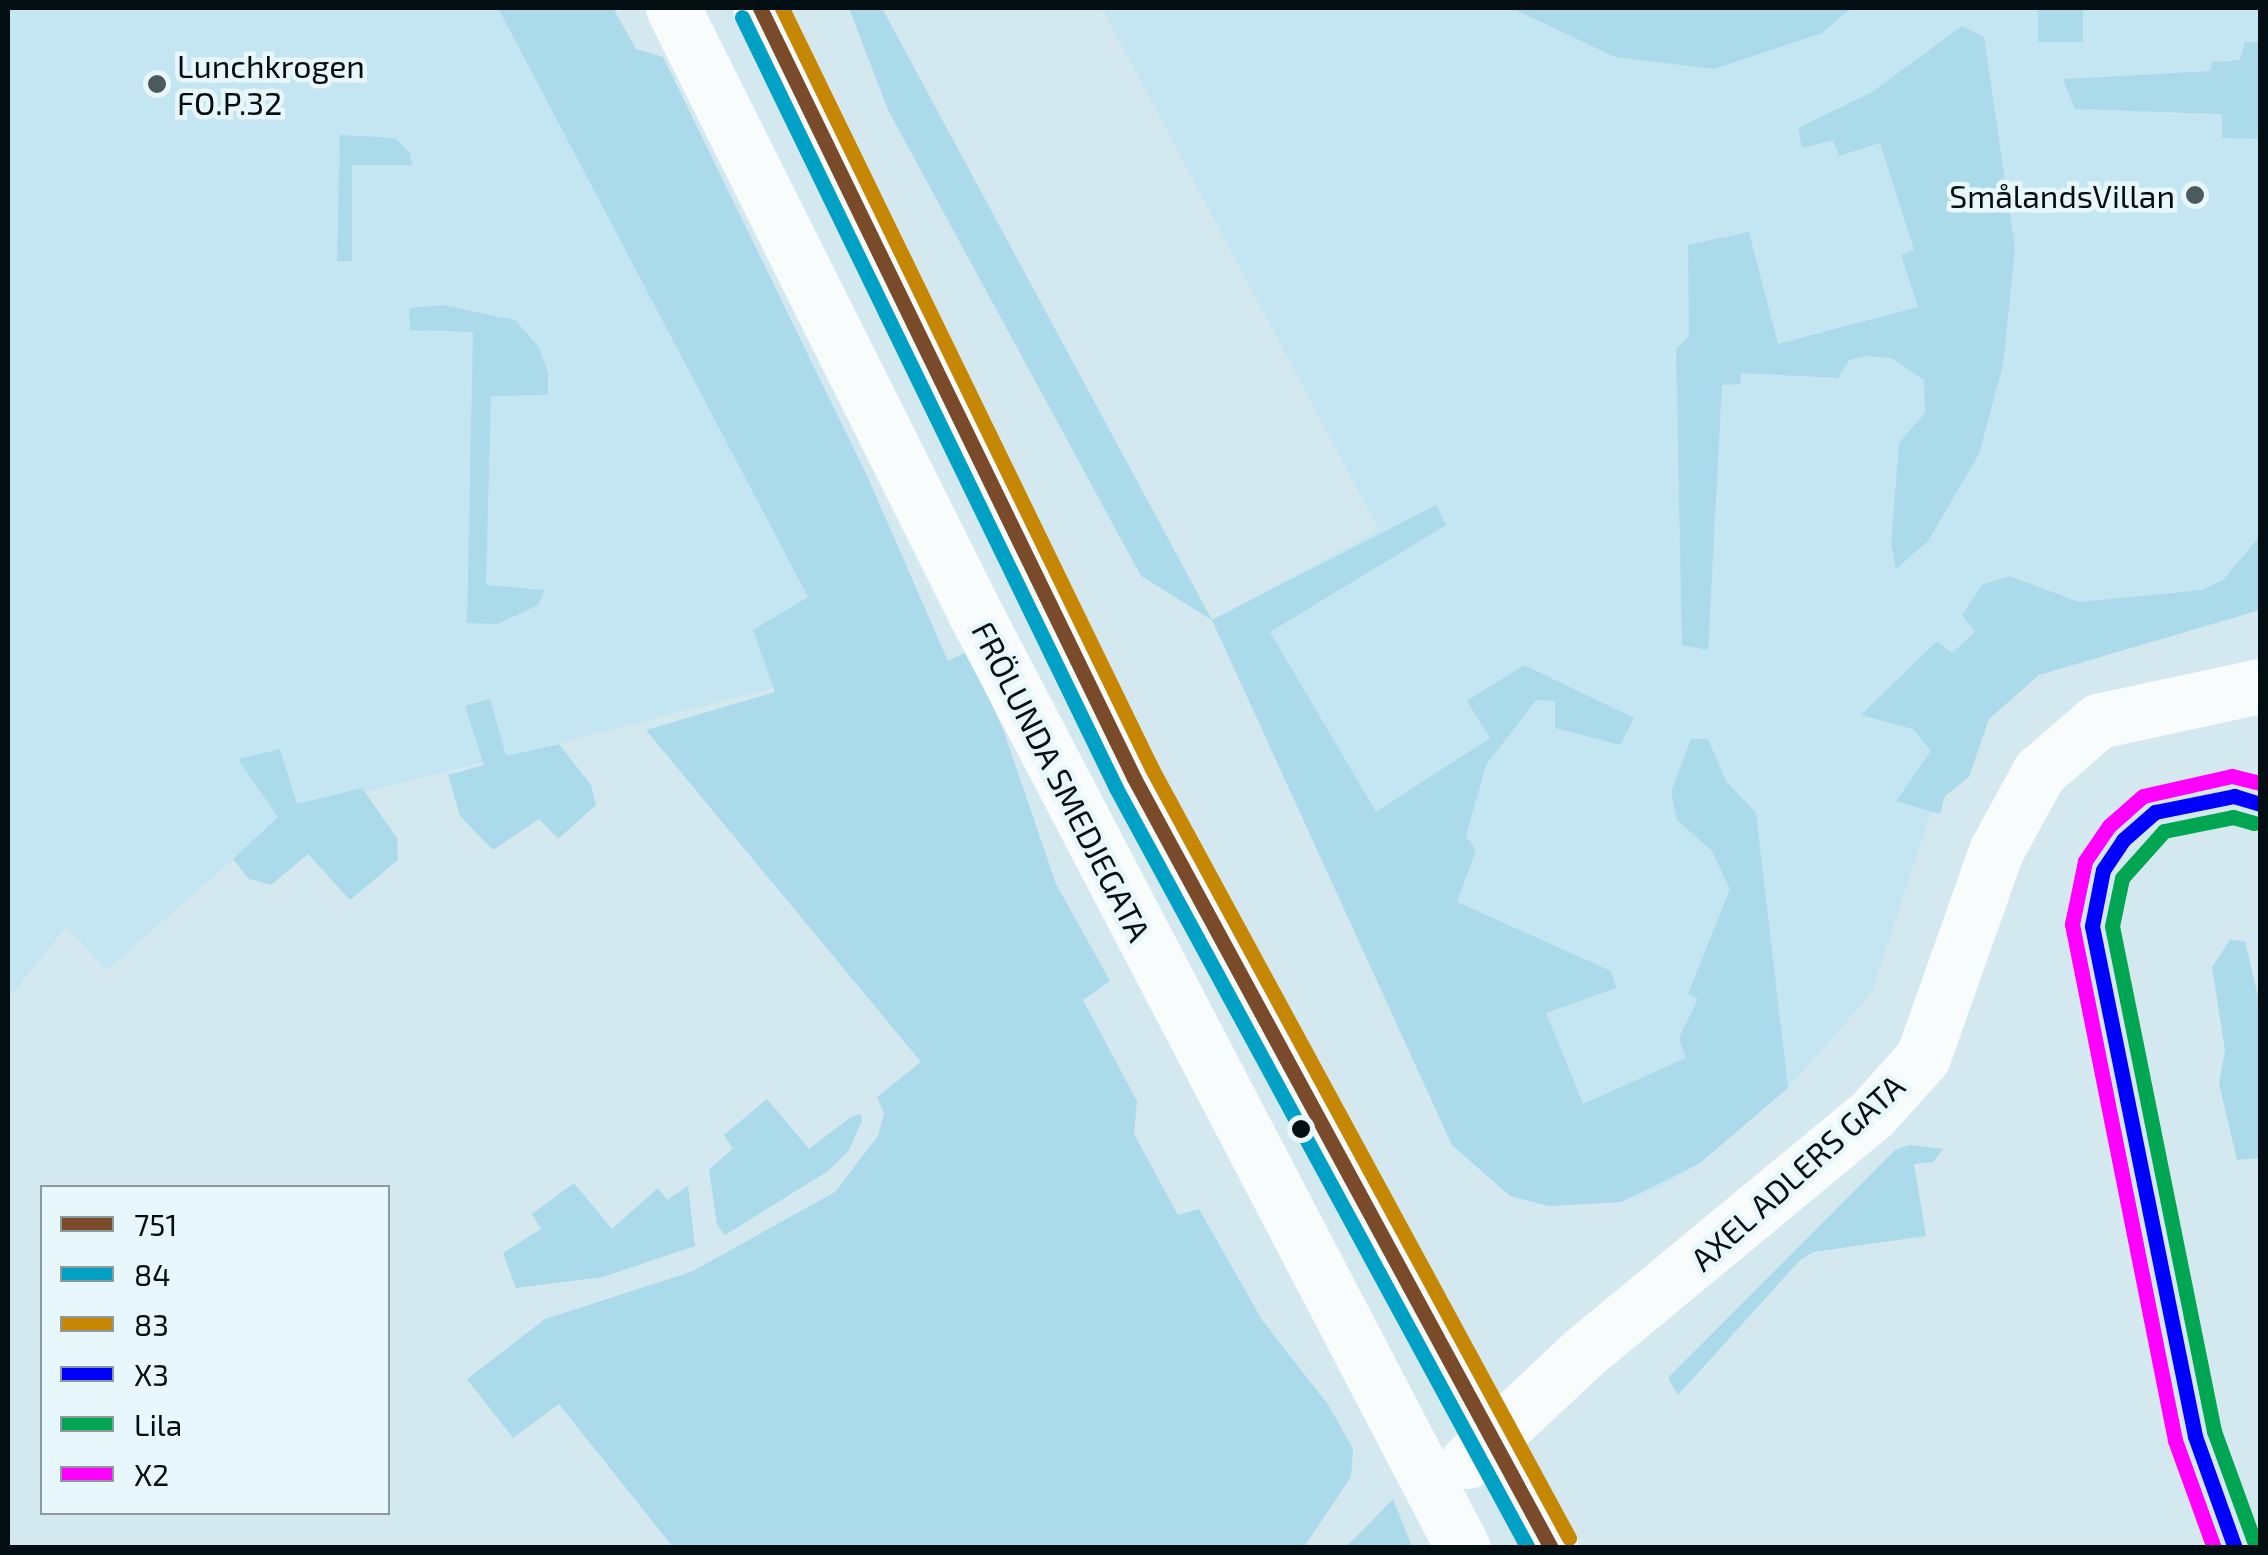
<!DOCTYPE html>
<html>
<head>
<meta charset="utf-8">
<style>
  body { margin:0 }
  #map { position:relative; width:2268px; height:1555px; overflow:hidden; background:#d4e8ef; font-family:"Exo 2",sans-serif }
  div>[style] { position:absolute }
  .built>* { inset:0; background:#c4e6f2 }
  .green>* { inset:0; background:#abdaea; transform-origin:0 0 }
  .street>* { height:55px; margin:-27.5px; padding:0 27.5px; transform-origin:27.5px; border-radius:27.5px; background:#f9fcfd }
  .bus-1>* { height:15px; margin:-7.5px; padding:0 7.5px; transform-origin:7.5px; border-radius:7.5px; background:#7a4b2a }
  .bus-2>* { height:15px; margin:-7.5px; padding:0 7.5px; transform-origin:7.5px; border-radius:7.5px; background:#00a1c5 }
  .bus-3>* { height:15px; margin:-7.5px; padding:0 7.5px; transform-origin:7.5px; border-radius:7.5px; background:#c68804 }
  .bus-4>* { height:15px; margin:-7.5px; padding:0 7.5px; transform-origin:7.5px; border-radius:7.5px; background:#00f }
  .bus-5>* { height:15px; margin:-7.5px; padding:0 7.5px; transform-origin:7.5px; border-radius:7.5px; background:#00a651 }
  .bus-6>* { height:15px; margin:-7.5px; padding:0 7.5px; transform-origin:7.5px; border-radius:7.5px; background:#f0f }
  .dots>* { width:28px; height:28px; translate:-50% -50%; box-sizing:border-box; border:5px solid #e8f7fc; border-radius:50% }
  span { translate:-50% -50%; white-space:nowrap; text-align:center; line-height:1.15; -webkit-text-stroke:9px #e8f7fc; paint-order:stroke }
  .poi-label { font-size:32px; color:#030e12 }
  .left { translate:0 -50%; text-align:left }
  .right { translate:-100% -50%; text-align:right }
  .street-label { font-size:32px; color:#030e12 }
  .frame { position:absolute; inset:0; border:10px solid #030e12; pointer-events:none }
  .legend { position:absolute; left:40px; top:1185px; width:350px; height:330px; box-sizing:border-box; background:#e8f7fc; border:2px solid #8c9a9e; margin:0; padding:12px 18px; list-style:none; font-size:30px; color:#030e12 }
  .legend li { display:flex; align-items:center; gap:20px; height:50px }
  .legend b { width:50px; border:2px solid #8c9a9e }
</style>
</head>
<body>
<div id="map">
  <div class="built">
    <div style="clip-path:polygon(8px 8px,543px 8px,903px 655px,287px 812px,107px 970px,66px 927px,8px 999px)"></div>
    <div style="clip-path:polygon(1102px 8px,2260px 8px,2260px 596px,1982px 660px,1871px 994px,1788px 1088px,1700px 1163px,1658px 1188px,1621px 1202px,1549px 1206px,1510px 1196px,1452px 1145px,1212px 620px,1379px 530px)"></div>
  </div>
  <div class="green">
    <div style="clip-path:polygon(498px 8px,613px 8px,636px 49px,663px 57px,868px 478px,948px 661px,968px 651px,1004px 732px,1056px 884px,1110px 981px,1083px 1000px,1137px 1101px,1134px 1134px,1178px 1215px,1199px 1209px,1262px 1320px,1329px 1406px,1353px 1449px,1351px 1477px,1304px 1547px,673px 1547px,559px 1404px,513px 1438px,467px 1379px,545px 1319px,691px 1272px,835px 1192px,878px 1136px,884px 1113px,877px 1097px,921px 1062px,646px 730px,775px 692px,753px 630px,808px 597px)"></div>
    <div style="clip-path:polygon(849px 8px,882px 8px,1212px 620px,1436px 505px,1446px 525px,1270px 632px,1376px 812px,1490px 738px,1467px 701px,1524px 665px,1634px 718px,1620px 745px,1555px 728px,1555px 701px,1536px 700px,1486px 765px,1466px 836px,1476px 850px,1457px 902px,1611px 971px,1616px 988px,1546px 1013px,1583px 1104px,1686px 1058px,1679px 1038px,1698px 999px,1688px 994px,1730px 889px,1712px 851px,1677px 820px,1671px 792px,1691px 739px,1708px 739px,1726px 781px,1756px 813px,1788px 1088px,1700px 1163px,1621px 1202px,1549px 1206px,1510px 1196px,1452px 1145px,1212px 620px,1141px 576px,888px 110px)"></div>
    <div style="clip-path:polygon(1512px 8px,1851px 8px,1822px 33px,1714px 69px,1615px 57px)"></div>
    <div style="left:2038px;top:8px;width:45px;height:34px"></div>
    <div style="clip-path:polygon(1962px 26px,1984px 37px,2015px 248px,2003px 365px,1979px 454px,1928px 541px,1896px 569px,1891px 544px,1899px 443px,1925px 413px,1924px 380px,1891px 358px,1866px 356px,1849px 360px,1838px 378px,1741px 373px,1740px 384px,1722px 385px,1708px 650px,1682px 645px,1676px 349px,1689px 336px,1688px 245px,1749px 232px,1778px 344px,1918px 307px,1901px 255px,1914px 250px,1880px 143px,1839px 156px,1833px 140px,1802px 148px,1798px 128px,1872px 92px)"></div>
    <div style="clip-path:polygon(2245px 42px,2260px 42px,2260px 139px,2222px 138px,2222px 114px,2075px 109px,2063px 79px,2211px 71px,2212px 62px,2240px 60px)"></div>
    <div style="clip-path:polygon(340px 135px,395px 138px,410px 153px,412px 165px,352px 165px,352px 261px,337px 261px)"></div>
    <div style="clip-path:polygon(443px 305px,515px 320px,539px 347px,548px 373px,548px 395px,491px 396px,486px 585px,545px 590px,538px 605px,497px 624px,467px 623px,473px 332px,410px 330px,409px 308px)"></div>
    <div style="clip-path:polygon(2260px 536px,2260px 610px,2039px 675px,1989px 719px,1969px 777px,1945px 796px,1940px 814px,1896px 801px,1931px 751px,1913px 729px,1861px 715px,1937px 641px,1952px 653px,1975px 632px,1962px 615px,1982px 585px,2009px 576px,2079px 602px,2202px 590px,2223px 580px)"></div>
    <div style="clip-path:polygon(490px 699px,506px 756px,559px 744px,591px 785px,596px 805px,558px 839px,539px 819px,493px 850px,460px 816px,448px 775px,484px 765px,465px 706px)"></div>
    <div style="clip-path:polygon(280px 749px,297px 804px,362px 788px,397px 838px,398px 860px,350px 900px,308px 854px,271px 885px,249px 879px,233px 859px,278px 817px,238px 759px)"></div>
    <div style="clip-path:polygon(2230px 940px,2245px 941px,2260px 1005px,2260px 1158px,2237px 1160px,2219px 1083px,2225px 1050px,2212px 967px)"></div>
    <div style="clip-path:polygon(767px 1099px,809px 1149px,851px 1117px,861px 1114px,862px 1121px,849px 1150px,828px 1171px,725px 1235px,717px 1225px,709px 1169px,733px 1149px,724px 1135px)"></div>
    <div style="clip-path:polygon(1910px 1145px,1943px 1149px,1933px 1162px,1914px 1164px,1926px 1236px,1813px 1252px,1800px 1260px,1678px 1395px,1668px 1378px,1895px 1150px)"></div>
    <div style="clip-path:polygon(574px 1183px,612px 1229px,658px 1188px,667px 1200px,688px 1186px,695px 1246px,603px 1277px,516px 1288px,503px 1253px,541px 1229px,532px 1214px)"></div>
    <div style="clip-path:polygon(1393px 1499px,1412px 1547px,1345px 1547px,1358px 1535px)"></div>
  </div>
  <div class="street">
    <div style="left:673px;top:8px;width:676px;rotate:63.47deg"></div>
    <div style="left:975px;top:613px;width:1055px;rotate:62.44deg"></div>
    <div style="left:760px;top:8px;width:856px;rotate:64.09deg"></div>
    <div style="left:1134px;top:778px;width:876px;rotate:61.56deg"></div>
    <div style="left:1468px;top:1461px;width:158px;rotate:-43.2deg"></div>
    <div style="left:1583px;top:1353px;width:376px;rotate:-39.6deg"></div>
    <div style="left:1873px;top:1113px;width:75px;rotate:-48.2deg"></div>
    <div style="left:1923px;top:1057px;width:219px;rotate:-70.5deg"></div>
    <div style="left:1996px;top:851px;width:90px;rotate:-61.4deg"></div>
    <div style="left:2039px;top:772px;width:78px;rotate:-40.8deg"></div>
    <div style="left:2098px;top:721px;width:166px;rotate:-12.2deg"></div>
  </div>
  <div class="bus-1">
    <div style="left:760px;top:8px;width:856px;rotate:64.09deg"></div>
    <div style="left:1134px;top:778px;width:876px;rotate:61.56deg"></div>
  </div>
  <div class="bus-2">
    <div style="left:742px;top:17px;width:857px;rotate:64.12deg"></div>
    <div style="left:1116px;top:788px;width:864px;rotate:61.54deg"></div>
  </div>
  <div class="bus-3">
    <div style="left:782px;top:8px;width:846px;rotate:64.07deg"></div>
    <div style="left:1152px;top:769px;width:875px;rotate:61.53deg"></div>
  </div>
  <div class="bus-4">
    <div style="left:2235px;top:1548px;width:119px;rotate:-109.7deg"></div>
    <div style="left:2195px;top:1436px;width:520px;rotate:-101.42deg"></div>
    <div style="left:2092px;top:926px;width:57px;rotate:-78.9deg"></div>
    <div style="left:2103px;top:870px;width:36px;rotate:-56deg"></div>
    <div style="left:2123px;top:840px;width:43px;rotate:-41.2deg"></div>
    <div style="left:2155px;top:812px;width:81px;rotate:-11.4deg"></div>
    <div style="left:2234px;top:796px;width:27px;rotate:17deg"></div>
  </div>
  <div class="bus-5">
    <div style="left:2254px;top:1541px;width:117px;rotate:-110deg"></div>
    <div style="left:2214px;top:1431px;width:515px;rotate:-101.42deg"></div>
    <div style="left:2112px;top:926px;width:49px;rotate:-78.2deg"></div>
    <div style="left:2122px;top:878px;width:63px;rotate:-48.2deg"></div>
    <div style="left:2164px;top:831px;width:70px;rotate:-11.5deg"></div>
    <div style="left:2233px;top:817px;width:22px;rotate:16deg"></div>
  </div>
  <div class="bus-6">
    <div style="left:2214px;top:1548px;width:115px;rotate:-109.9deg"></div>
    <div style="left:2175px;top:1440px;width:526px;rotate:-101.29deg"></div>
    <div style="left:2072px;top:924px;width:64px;rotate:-78.3deg"></div>
    <div style="left:2085px;top:861px;width:42px;rotate:-55.6deg"></div>
    <div style="left:2109px;top:826px;width:45px;rotate:-41.4deg"></div>
    <div style="left:2143px;top:796px;width:91px;rotate:-12.7deg"></div>
    <div style="left:2232px;top:776px;width:29px;rotate:14deg"></div>
  </div>
  <div class="dots">
    <div style="left:157px;top:84px;background:#4c5a5f"></div>
    <div style="left:2195px;top:195px;background:#4c5a5f"></div>
    <div style="left:1301px;top:1129px;background:#030e12"></div>
  </div>
  <div class="poi-label">
    <span class="left" style="left:177px;top:84px">Lunchkrogen<br>FO.P.32</span>
    <span class="right" style="left:2175px;top:195px">SmålandsVillan</span>
  </div>
  <div class="street-label">
    <span style="left:1062px;top:781px;rotate:63deg">FRÖLUNDA SMEDJEGATA</span>
    <span style="left:1797px;top:1172px;rotate:-42deg">AXEL ADLERS GATA</span>
  </div>
  <div class="frame"></div>
  <ul class="legend">
  <li><b style="height:12px;background:#7a4b2a"></b>751</li>
  <li><b style="height:12px;background:#00a1c5"></b>84</li>
  <li><b style="height:12px;background:#c68804"></b>83</li>
  <li><b style="height:12px;background:#00f"></b>X3</li>
  <li><b style="height:12px;background:#00a651"></b>Lila</li>
  <li><b style="height:12px;background:#f0f"></b>X2</li>
  </ul>
</div>
</body>
</html>
